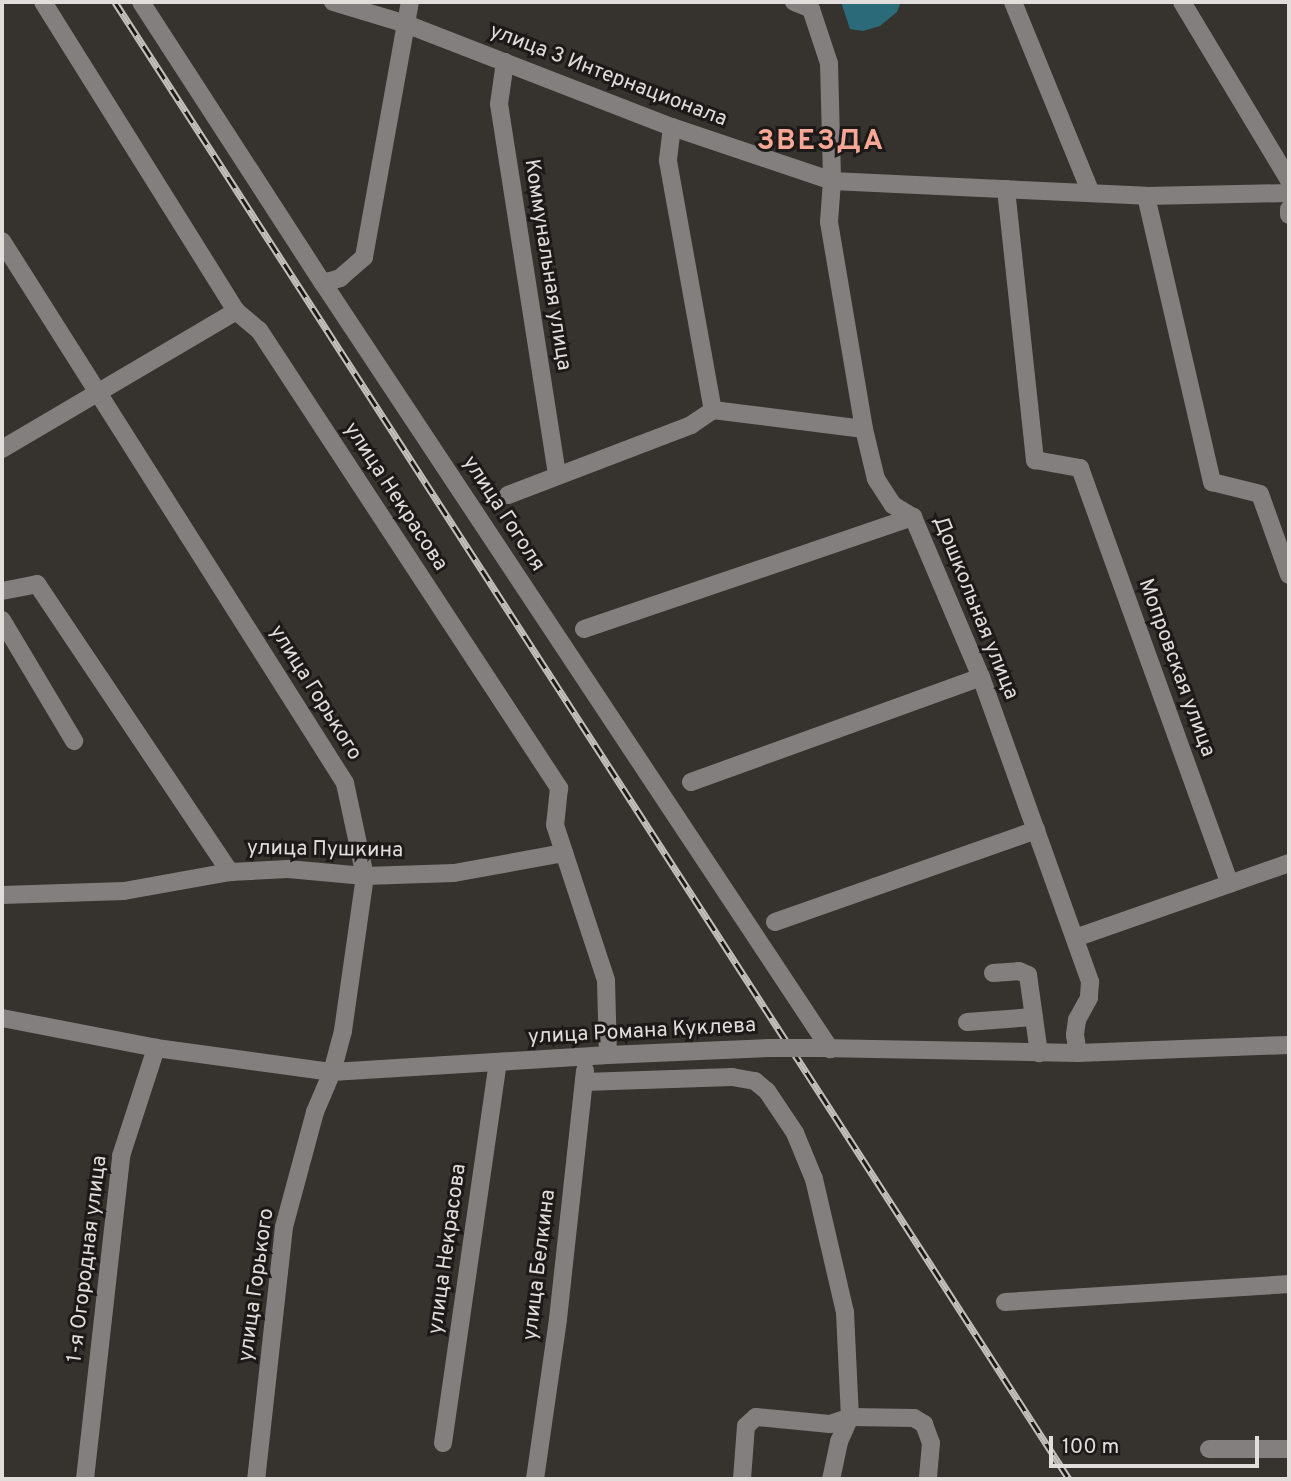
<!DOCTYPE html>
<html>
<head>
<meta charset="utf-8">
<style>
  body { margin:0 }
  #map { position:relative; width:1291px; height:1481px; overflow:hidden; background:#36322d; font-family:Overpass,sans-serif }
  div>[style] { position:absolute }
  .water>* { inset:0; background:#2b6b79 }
  .minor>* { height:18px; margin:-9px; padding:0 9px; transform-origin:9px; border-radius:9px; background:#827f7e }
  .rail>* { height:7px; margin-top:-3.5px; transform-origin:0; background:repeating-linear-gradient(90deg,#1c1a18 0 13px,#c3c0bc 0 26px); box-sizing:border-box; border-block:2px solid #c3c0bc }
  .minor-bridge>* { height:18px; margin:-9px; padding:0 9px; transform-origin:9px; border-radius:9px; background:#827f7e }
  span { translate:-50% -50%; white-space:nowrap; text-align:center; line-height:1.15; -webkit-text-stroke:6px #1c1a18; paint-order:stroke }
  .street-label { font-size:21px; color:#e0ddda }
  .district-label { font-size:28px; color:#f8a695; font-weight:700; letter-spacing:2px }
  .frame { position:absolute; inset:0; border:4px solid #e0ddda; pointer-events:none }
  .scale { position:absolute; left:1049px; top:1436px; width:210px; height:32px; box-sizing:border-box; border:4px solid #e0ddda; border-top:0; padding-left:9px; font-size:21px; line-height:24px; white-space:nowrap; color:#e0ddda; -webkit-text-stroke:5px #1c1a18; paint-order:stroke }
</style>
</head>
<body>
<div id="map">
  <div class="water">
    <div style="clip-path:polygon(841px 2px,901px 2px,897px 12px,880px 26px,863px 31px,850px 29px)"></div>
  </div>
  <div class="minor">
    <div style="left:43px;top:2px;width:364px;rotate:58deg"></div>
    <div style="left:236px;top:311px;width:30px;rotate:40deg"></div>
    <div style="left:259px;top:330px;width:548px;rotate:56.77deg"></div>
    <div style="left:559px;top:788px;width:37px;rotate:96deg"></div>
    <div style="left:555px;top:825px;width:163px;rotate:71.8deg"></div>
    <div style="left:606px;top:980px;width:75px;rotate:88.5deg"></div>
    <div style="left:141px;top:2px;width:335px;rotate:57.1deg"></div>
    <div style="left:323px;top:283px;width:919px;rotate:56.5deg"></div>
    <div style="left:333px;top:2px;width:76px;rotate:16.8deg"></div>
    <div style="left:406px;top:24px;width:285px;rotate:21.2deg"></div>
    <div style="left:672px;top:127px;width:169px;rotate:18.6deg"></div>
    <div style="left:832px;top:181px;width:314px;rotate:2.7deg"></div>
    <div style="left:1146px;top:196px;width:143px;rotate:-1.2deg"></div>
    <div style="left:794px;top:2px;width:18px;rotate:22deg"></div>
    <div style="left:811px;top:9px;width:57px;rotate:71.6deg"></div>
    <div style="left:829px;top:63px;width:118px;rotate:88.5deg"></div>
    <div style="left:832px;top:181px;width:41px;rotate:94.2deg"></div>
    <div style="left:829px;top:222px;width:210px;rotate:80.4deg"></div>
    <div style="left:864px;top:429px;width:51px;rotate:76.5deg"></div>
    <div style="left:876px;top:479px;width:31px;rotate:57deg"></div>
    <div style="left:893px;top:505px;width:23px;rotate:31deg"></div>
    <div style="left:913px;top:517px;width:174px;rotate:67deg"></div>
    <div style="left:981px;top:677px;width:324px;rotate:70.3deg"></div>
    <div style="left:1090px;top:982px;width:16px;rotate:94deg"></div>
    <div style="left:1089px;top:998px;width:25px;rotate:119deg"></div>
    <div style="left:1077px;top:1020px;width:15px;rotate:98deg"></div>
    <div style="left:1075px;top:1035px;width:18px;rotate:81deg"></div>
    <div style="left:1013px;top:2px;width:206px;rotate:67.8deg"></div>
    <div style="left:1182px;top:2px;width:208px;rotate:59deg"></div>
    <div style="left:505px;top:62px;width:42px;rotate:98.1deg"></div>
    <div style="left:499px;top:104px;width:376px;rotate:81.1deg"></div>
    <div style="left:672px;top:127px;width:34px;rotate:97deg"></div>
    <div style="left:668px;top:161px;width:253px;rotate:79.8deg"></div>
    <div style="left:1006px;top:189px;width:273px;rotate:83.9deg"></div>
    <div style="left:1035px;top:460px;width:46px;rotate:10.1deg"></div>
    <div style="left:1080px;top:468px;width:442px;rotate:70.2deg"></div>
    <div style="left:1146px;top:196px;width:294px;rotate:77deg"></div>
    <div style="left:1212px;top:482px;width:49px;rotate:14deg"></div>
    <div style="left:1260px;top:494px;width:86px;rotate:70.3deg"></div>
    <div style="left:1289px;top:209px;width:6px;rotate:90deg"></div>
    <div style="left:2px;top:241px;width:641px;rotate:57.67deg"></div>
    <div style="left:345px;top:783px;width:95px;rotate:77.9deg"></div>
    <div style="left:365px;top:876px;width:157px;rotate:98.1deg"></div>
    <div style="left:343px;top:1031px;width:42px;rotate:105deg"></div>
    <div style="left:332px;top:1072px;width:43px;rotate:113deg"></div>
    <div style="left:315px;top:1112px;width:119px;rotate:105.1deg"></div>
    <div style="left:284px;top:1227px;width:254px;rotate:96.3deg"></div>
    <div style="left:323px;top:283px;width:18px;rotate:-16deg"></div>
    <div style="left:340px;top:278px;width:32px;rotate:-41deg"></div>
    <div style="left:364px;top:257px;width:259px;rotate:-79.8deg"></div>
    <div style="left:2px;top:449px;width:272px;rotate:-30.5deg"></div>
    <div style="left:508px;top:495px;width:196px;rotate:-20.9deg"></div>
    <div style="left:691px;top:425px;width:27px;rotate:-34deg"></div>
    <div style="left:713px;top:410px;width:152px;rotate:7.2deg"></div>
    <div style="left:2px;top:591px;width:36px;rotate:-11deg"></div>
    <div style="left:37px;top:584px;width:347px;rotate:56.2deg"></div>
    <div style="left:2px;top:620px;width:141px;rotate:59.2deg"></div>
    <div style="left:584px;top:629px;width:348px;rotate:-18.8deg"></div>
    <div style="left:691px;top:782px;width:308px;rotate:-19.9deg"></div>
    <div style="left:2px;top:895px;width:122px;rotate:-1.9deg"></div>
    <div style="left:124px;top:891px;width:108px;rotate:-10.2deg"></div>
    <div style="left:230px;top:872px;width:58px;rotate:-3deg"></div>
    <div style="left:288px;top:869px;width:77px;rotate:5.2deg"></div>
    <div style="left:365px;top:876px;width:89px;rotate:-1.9deg"></div>
    <div style="left:454px;top:873px;width:112px;rotate:-10.3deg"></div>
    <div style="left:775px;top:922px;width:277px;rotate:-19.4deg"></div>
    <div style="left:1075px;top:938px;width:227px;rotate:-19.3deg"></div>
    <div style="left:993px;top:973px;width:26px;rotate:-4deg"></div>
    <div style="left:1019px;top:971px;width:10px;rotate:24deg"></div>
    <div style="left:1028px;top:975px;width:79px;rotate:82deg"></div>
    <div style="left:2px;top:1018px;width:157px;rotate:11deg"></div>
    <div style="left:156px;top:1048px;width:178px;rotate:7.8deg"></div>
    <div style="left:332px;top:1072px;width:277px;rotate:-3.5deg"></div>
    <div style="left:608px;top:1055px;width:162px;rotate:-2.5deg"></div>
    <div style="left:967px;top:1022px;width:67px;rotate:-4.3deg"></div>
    <div style="left:821px;top:1048px;width:257px;rotate:1.1deg"></div>
    <div style="left:1078px;top:1053px;width:211px;rotate:-2.2deg"></div>
    <div style="left:584px;top:1082px;width:148px;rotate:-1.9deg"></div>
    <div style="left:732px;top:1077px;width:23px;rotate:10deg"></div>
    <div style="left:755px;top:1081px;width:16px;rotate:40deg"></div>
    <div style="left:767px;top:1091px;width:50px;rotate:56.3deg"></div>
    <div style="left:795px;top:1133px;width:50px;rotate:67.6deg"></div>
    <div style="left:814px;top:1179px;width:137px;rotate:76.9deg"></div>
    <div style="left:845px;top:1312px;width:105px;rotate:87.3deg"></div>
    <div style="left:850px;top:1417px;width:27px;rotate:114deg"></div>
    <div style="left:839px;top:1442px;width:38px;rotate:102deg"></div>
    <div style="left:1005px;top:1302px;width:285px;rotate:-3.6deg"></div>
    <div style="left:443px;top:1443px;width:384px;rotate:-81.8deg"></div>
    <div style="left:1209px;top:1449px;width:80px"></div>
    <div style="left:85px;top:1479px;width:325px;rotate:-83.6deg"></div>
    <div style="left:121px;top:1156px;width:114px;rotate:-72deg"></div>
    <div style="left:535px;top:1479px;width:162px;rotate:-81.8deg"></div>
    <div style="left:558px;top:1319px;width:250px;rotate:-83.8deg"></div>
    <div style="left:742px;top:1479px;width:53px;rotate:-85.7deg"></div>
    <div style="left:746px;top:1426px;width:13px;rotate:-42deg"></div>
    <div style="left:756px;top:1417px;width:74px;rotate:5.4deg"></div>
    <div style="left:830px;top:1424px;width:21px;rotate:-19deg"></div>
    <div style="left:850px;top:1417px;width:64px;rotate:0.9deg"></div>
    <div style="left:914px;top:1418px;width:12px;rotate:31deg"></div>
    <div style="left:924px;top:1424px;width:20px;rotate:70deg"></div>
    <div style="left:931px;top:1443px;width:36px;rotate:95deg"></div>
  </div>
  <div class="rail">
    <div style="left:115px;top:2px;width:1758px;rotate:57.14deg"></div>
  </div>
  <div class="minor-bridge">
    <div style="left:770px;top:1048px;width:51px"></div>
  </div>
  <div class="street-label">
    <span style="left:608px;top:76px;rotate:21deg">улица 3 Интернационала</span>
    <span style="left:547px;top:265px;rotate:81deg">Коммунальная улица</span>
    <span style="left:395px;top:497px;rotate:57deg">улица Некрасова</span>
    <span style="left:503px;top:514px;rotate:57deg">улица Гоголя</span>
    <span style="left:975px;top:608px;rotate:68deg">Дошкольная улица</span>
    <span style="left:1176px;top:668px;rotate:70deg">Мопровская улица</span>
    <span style="left:315px;top:693px;rotate:58deg">улица Горького</span>
    <span style="left:325px;top:850px;rotate:1deg">улица Пушкина</span>
    <span style="left:642px;top:1032px;rotate:-3deg">улица Романа Куклева</span>
    <span style="left:448px;top:1249px;rotate:-82deg">улица Некрасова</span>
    <span style="left:88px;top:1259px;rotate:-83deg">1-я Огородная улица</span>
    <span style="left:540px;top:1265px;rotate:-83deg">улица Белкина</span>
    <span style="left:257px;top:1285px;rotate:-82deg">улица Горького</span>
  </div>
  <div class="district-label">
    <span style="left:821px;top:142px">ЗВЕЗДА</span>
  </div>
  <div class="frame"></div>
  <div class="scale">100 m</div>
</div>
</body>
</html>
